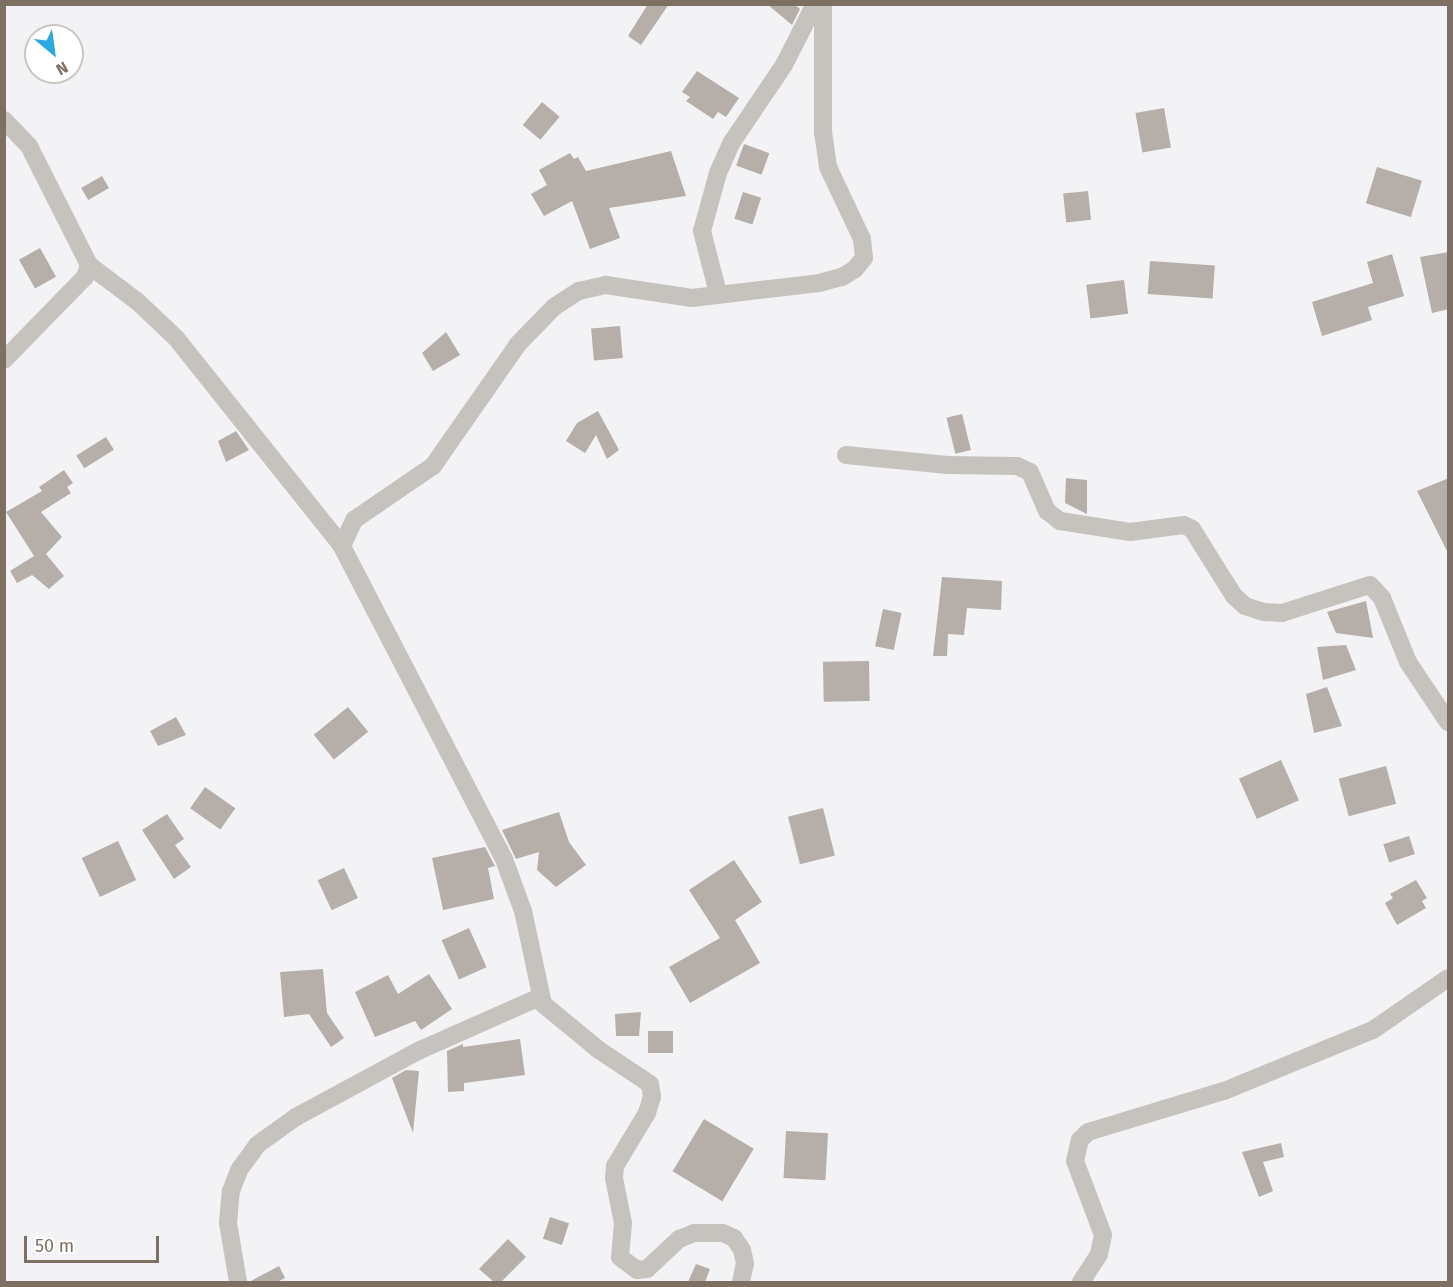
<!DOCTYPE html>
<html>
<head>
<meta charset="utf-8">
<style>
  body { margin:0 }
  #map { position:relative; width:1453px; height:1287px; overflow:hidden; background:#f3f3f6; font-family:"Fira Sans",sans-serif }
  div>[style] { position:absolute }
  .building>* { inset:0; background:#b5aea9; transform-origin:0 0 }
  .minor>* { height:18px; margin:-9px; padding:0 9px; transform-origin:9px; border-radius:9px; background:#c6c3bf }
  span { translate:-50% -50%; white-space:nowrap; text-align:center; line-height:1.15; -webkit-text-stroke:6px #fff; paint-order:stroke }
  .frame { position:absolute; inset:0; border:6px solid #7d7062; pointer-events:none }
  .north { position:absolute; left:24px; top:24px; width:60px; height:60px; box-sizing:border-box; background:#fff; border:2px solid #cbc6c0; border-radius:50%; rotate:151deg; font-size:16px; font-weight:700; line-height:24px; text-align:center; color:#7d7062 }
  .north::after { content:''; display:block; margin:auto; width:21px; height:27px; background:#2aa8df; clip-path:polygon(50% 0,100% 100%,50% 72%,0 100%) }
  .scale { position:absolute; left:24px; top:1236px; width:135px; height:27px; box-sizing:border-box; border:3px solid #7d7062; border-top:0; padding-left:8px; font-size:18px; line-height:21px; white-space:nowrap; color:#7d7062; -webkit-text-stroke:4px #fff; paint-order:stroke }
</style>
</head>
<body>
<div id="map">
  <div class="building">
    <div style="clip-path:polygon(648px 4px,669px 4px,641px 45px,628px 36px)"></div>
    <div style="clip-path:polygon(767px 4px,794px 4px,800px 9px,792px 25px)"></div>
    <div style="clip-path:polygon(697px 71px,739px 98px,726px 117px,718px 112px,713px 119px,686px 101px,690px 97px,682px 92px)"></div>
    <div style="left:542px;top:102px;width:23px;height:30px;rotate:40deg"></div>
    <div style="left:1164px;top:108px;width:40px;height:29px;rotate:80deg"></div>
    <div style="left:744px;top:144px;width:27px;height:23px;rotate:20deg"></div>
    <div style="clip-path:polygon(671px 151px,686px 196px,609px 208px,620px 238px,590px 249px,572px 201px,544px 216px,531px 194px,547px 185px,539px 170px,570px 153px,574px 159px,578px 157px,586px 171px)"></div>
    <div style="left:1377px;top:167px;width:47px;height:38px;rotate:17deg"></div>
    <div style="left:102px;top:176px;width:14px;height:24px;rotate:60deg"></div>
    <div style="left:1088px;top:191px;width:29px;height:25px;rotate:84deg"></div>
    <div style="left:743px;top:192px;width:19px;height:28px;rotate:18deg"></div>
    <div style="left:40px;top:248px;width:33px;height:24px;rotate:61deg"></div>
    <div style="clip-path:polygon(1449px 252px,1449px 309px,1432px 313px,1420px 257px)"></div>
    <div style="clip-path:polygon(1392px 254px,1404px 296px,1368px 307px,1372px 320px,1322px 336px,1312px 302px,1373px 283px,1367px 262px)"></div>
    <div style="left:1150px;top:261px;width:65px;height:33px;rotate:4deg"></div>
    <div style="left:1124px;top:280px;width:34px;height:38px;rotate:83deg"></div>
    <div style="left:620px;top:326px;width:32px;height:29px;rotate:85deg"></div>
    <div style="clip-path:polygon(446px 332px,460px 355px,433px 371px,422px 353px)"></div>
    <div style="clip-path:polygon(598px 411px,619px 450px,607px 459px,596px 435px,585px 453px,566px 441px,577px 423px)"></div>
    <div style="left:962px;top:414px;width:37px;height:16px;rotate:76deg"></div>
    <div style="clip-path:polygon(236px 431px,249px 450px,226px 462px,218px 441px)"></div>
    <div style="left:106px;top:437px;width:15px;height:35px;rotate:58deg"></div>
    <div style="clip-path:polygon(64px 470px,73px 483px,67px 487px,71px 493px,41px 512px,62px 537px,46px 554px,64px 576px,49px 589px,32px 575px,17px 583px,10px 571px,34px 556px,6px 512px,42px 491px,39px 487px)"></div>
    <div style="clip-path:polygon(1066px 478px,1087px 480px,1087px 514px,1065px 503px)"></div>
    <div style="clip-path:polygon(1449px 478px,1449px 555px,1417px 491px)"></div>
    <div style="clip-path:polygon(942px 577px,1002px 581px,1001px 610px,967px 608px,964px 635px,948px 634px,947px 656px,933px 656px)"></div>
    <div style="clip-path:polygon(1366px 601px,1373px 638px,1336px 633px,1327px 612px)"></div>
    <div style="left:883px;top:609px;width:19px;height:38px;rotate:12deg"></div>
    <div style="clip-path:polygon(1346px 645px,1356px 670px,1323px 680px,1317px 647px)"></div>
    <div style="left:869px;top:661px;width:40px;height:46px;rotate:89deg"></div>
    <div style="clip-path:polygon(1327px 687px,1342px 726px,1314px 733px,1306px 694px)"></div>
    <div style="left:348px;top:707px;width:32px;height:44px;rotate:51deg"></div>
    <div style="clip-path:polygon(176px 717px,186px 735px,158px 746px,150px 731px)"></div>
    <div style="left:1281px;top:760px;width:44px;height:46px;rotate:66deg"></div>
    <div style="left:1386px;top:766px;width:39px;height:49px;rotate:75deg"></div>
    <div style="left:205px;top:787px;width:37px;height:26px;rotate:35deg"></div>
    <div style="left:823px;top:808px;width:49px;height:36px;rotate:76deg"></div>
    <div style="clip-path:polygon(559px 812px,569px 842px,586px 865px,556px 887px,537px 870px,539px 852px,516px 859px,502px 830px)"></div>
    <div style="clip-path:polygon(167px 814px,184px 839px,175px 845px,191px 867px,174px 879px,142px 830px)"></div>
    <div style="left:1409px;top:836px;width:19px;height:27px;rotate:72deg"></div>
    <div style="left:118px;top:841px;width:43px;height:40px;rotate:65deg"></div>
    <div style="clip-path:polygon(485px 847px,495px 866px,488px 868px,494px 899px,443px 910px,432px 858px)"></div>
    <div style="clip-path:polygon(734px 860px,762px 902px,735px 920px,760px 963px,690px 1003px,669px 967px,720px 938px,689px 890px)"></div>
    <div style="left:344px;top:868px;width:33px;height:29px;rotate:65deg"></div>
    <div style="clip-path:polygon(1416px 880px,1427px 898px,1422px 901px,1426px 908px,1397px 925px,1385px 903px,1393px 898px,1390px 894px)"></div>
    <div style="left:469px;top:928px;width:43px;height:30px;rotate:66deg"></div>
    <div style="clip-path:polygon(323px 969px,327px 1013px,344px 1038px,331px 1047px,309px 1014px,284px 1017px,280px 972px)"></div>
    <div style="clip-path:polygon(429px 974px,452px 1009px,421px 1030px,415px 1021px,375px 1037px,355px 992px,388px 975px,398px 994px)"></div>
    <div style="clip-path:polygon(641px 1012px,639px 1036px,616px 1036px,615px 1014px)"></div>
    <div style="left:648px;top:1031px;width:25px;height:22px"></div>
    <div style="clip-path:polygon(520px 1039px,525px 1075px,464px 1083px,464px 1091px,448px 1092px,447px 1051px,463px 1044px,463px 1047px)"></div>
    <div style="clip-path:polygon(406px 1070px,419px 1071px,413px 1133px,392px 1078px)"></div>
    <div style="left:704px;top:1119px;width:58px;height:61px;rotate:31deg"></div>
    <div style="left:786px;top:1131px;width:42px;height:47px;rotate:3deg"></div>
    <div style="clip-path:polygon(1281px 1143px,1284px 1157px,1263px 1162px,1273px 1191px,1259px 1197px,1242px 1152px)"></div>
    <div style="left:550px;top:1217px;width:20px;height:23px;rotate:18deg"></div>
    <div style="clip-path:polygon(508px 1239px,526px 1257px,501px 1282px,494px 1282px,479px 1269px)"></div>
    <div style="clip-path:polygon(696px 1264px,710px 1269px,705px 1282px,688px 1282px)"></div>
    <div style="clip-path:polygon(279px 1266px,285px 1278px,277px 1282px,249px 1282px)"></div>
  </div>
  <div class="minor">
    <div style="left:4px;top:120px;width:36px;rotate:46deg"></div>
    <div style="left:29px;top:146px;width:133px;rotate:63.2deg"></div>
    <div style="left:89px;top:265px;width:13px;rotate:108deg"></div>
    <div style="left:85px;top:277px;width:116px;rotate:134.3deg"></div>
    <div style="left:89px;top:265px;width:61px;rotate:37.1deg"></div>
    <div style="left:138px;top:302px;width:52px;rotate:43.5deg"></div>
    <div style="left:176px;top:338px;width:266px;rotate:51.4deg"></div>
    <div style="left:718px;top:293px;width:64px;rotate:-104.5deg"></div>
    <div style="left:702px;top:231px;width:60px;rotate:-74.6deg"></div>
    <div style="left:718px;top:173px;width:34px;rotate:-66deg"></div>
    <div style="left:732px;top:142px;width:93px;rotate:-56deg"></div>
    <div style="left:784px;top:65px;width:68px;rotate:-63.1deg"></div>
    <div style="left:846px;top:455px;width:102px;rotate:5.6deg"></div>
    <div style="left:948px;top:465px;width:69px;rotate:0.8deg"></div>
    <div style="left:1017px;top:466px;width:14px;rotate:25deg"></div>
    <div style="left:1030px;top:472px;width:43px;rotate:66.4deg"></div>
    <div style="left:1047px;top:511px;width:16px;rotate:38deg"></div>
    <div style="left:1060px;top:521px;width:71px;rotate:8.9deg"></div>
    <div style="left:1130px;top:532px;width:54px;rotate:-7.4deg"></div>
    <div style="left:1184px;top:525px;width:9px;rotate:27deg"></div>
    <div style="left:1192px;top:529px;width:79px;rotate:57.9deg"></div>
    <div style="left:1234px;top:596px;width:15px;rotate:42deg"></div>
    <div style="left:1245px;top:606px;width:20px;rotate:18deg"></div>
    <div style="left:1264px;top:612px;width:18px;rotate:3deg"></div>
    <div style="left:1282px;top:613px;width:92px;rotate:-17.7deg"></div>
    <div style="left:1370px;top:585px;width:18px;rotate:47deg"></div>
    <div style="left:1382px;top:598px;width:69px;rotate:67.9deg"></div>
    <div style="left:1408px;top:662px;width:72px;rotate:56.3deg"></div>
    <div style="left:238px;top:1282px;width:60px;rotate:-99.6deg"></div>
    <div style="left:228px;top:1223px;width:32px;rotate:-85deg"></div>
    <div style="left:231px;top:1191px;width:22px;rotate:-69deg"></div>
    <div style="left:239px;top:1170px;width:31px;rotate:-54deg"></div>
    <div style="left:257px;top:1145px;width:48px;rotate:-35.7deg"></div>
    <div style="left:296px;top:1117px;width:139px;rotate:-28.4deg"></div>
    <div style="left:418px;top:1051px;width:133px;rotate:-23.9deg"></div>
    <div style="left:741px;top:1282px;width:19px;rotate:-78deg"></div>
    <div style="left:745px;top:1263px;width:13px;rotate:-103deg"></div>
    <div style="left:742px;top:1250px;width:14px;rotate:-124deg"></div>
    <div style="left:734px;top:1238px;width:12px;rotate:-156deg"></div>
    <div style="left:723px;top:1233px;width:29px;rotate:180deg"></div>
    <div style="left:694px;top:1233px;width:16px;rotate:158deg"></div>
    <div style="left:679px;top:1239px;width:44px;rotate:136.8deg"></div>
    <div style="left:647px;top:1269px;width:10px;rotate:174deg"></div>
    <div style="left:637px;top:1270px;width:21px;rotate:-143deg"></div>
    <div style="left:620px;top:1257px;width:34px;rotate:-85deg"></div>
    <div style="left:623px;top:1223px;width:46px;rotate:-101.3deg"></div>
    <div style="left:614px;top:1178px;width:12px;rotate:-85deg"></div>
    <div style="left:615px;top:1166px;width:62px;rotate:-58.9deg"></div>
    <div style="left:647px;top:1113px;width:17px;rotate:-73deg"></div>
    <div style="left:652px;top:1097px;width:13px;rotate:-99deg"></div>
    <div style="left:650px;top:1084px;width:61px;rotate:-146.3deg"></div>
    <div style="left:599px;top:1050px;width:72px;rotate:-140.6deg"></div>
    <div style="left:543px;top:1004px;width:95px;rotate:-102.1deg"></div>
    <div style="left:523px;top:911px;width:55px;rotate:-110.1deg"></div>
    <div style="left:504px;top:859px;width:352px;rotate:-117.4deg"></div>
    <div style="left:342px;top:546px;width:29px;rotate:-65deg"></div>
    <div style="left:354px;top:520px;width:96px;rotate:-34.4deg"></div>
    <div style="left:433px;top:466px;width:149px;rotate:-55.1deg"></div>
    <div style="left:518px;top:344px;width:52px;rotate:-45.8deg"></div>
    <div style="left:554px;top:307px;width:30px;rotate:-33deg"></div>
    <div style="left:579px;top:291px;width:28px;rotate:-13deg"></div>
    <div style="left:606px;top:285px;width:87px;rotate:8.6deg"></div>
    <div style="left:692px;top:298px;width:128px;rotate:-6.7deg"></div>
    <div style="left:819px;top:283px;width:24px;rotate:-15deg"></div>
    <div style="left:842px;top:277px;width:15px;rotate:-32deg"></div>
    <div style="left:855px;top:269px;width:14px;rotate:-51deg"></div>
    <div style="left:864px;top:258px;width:19px;rotate:-96deg"></div>
    <div style="left:862px;top:239px;width:80px;rotate:-115.3deg"></div>
    <div style="left:828px;top:167px;width:34px;rotate:-98deg"></div>
    <div style="left:823px;top:133px;width:129px;rotate:-90deg"></div>
    <div style="left:1081px;top:1282px;width:33px;rotate:-57deg"></div>
    <div style="left:1099px;top:1254px;width:19px;rotate:-78deg"></div>
    <div style="left:1103px;top:1235px;width:79px;rotate:-110.7deg"></div>
    <div style="left:1075px;top:1161px;width:22px;rotate:-77deg"></div>
    <div style="left:1080px;top:1140px;width:11px;rotate:-45deg"></div>
    <div style="left:1088px;top:1132px;width:142px;rotate:-16.8deg"></div>
    <div style="left:1224px;top:1091px;width:161px;rotate:-22.3deg"></div>
    <div style="left:1373px;top:1030px;width:91px;rotate:-34.7deg"></div>
  </div>
  <div class="frame"></div>
  <div class="north">N</div>
  <div class="scale">50 m</div>
</div>
</body>
</html>
